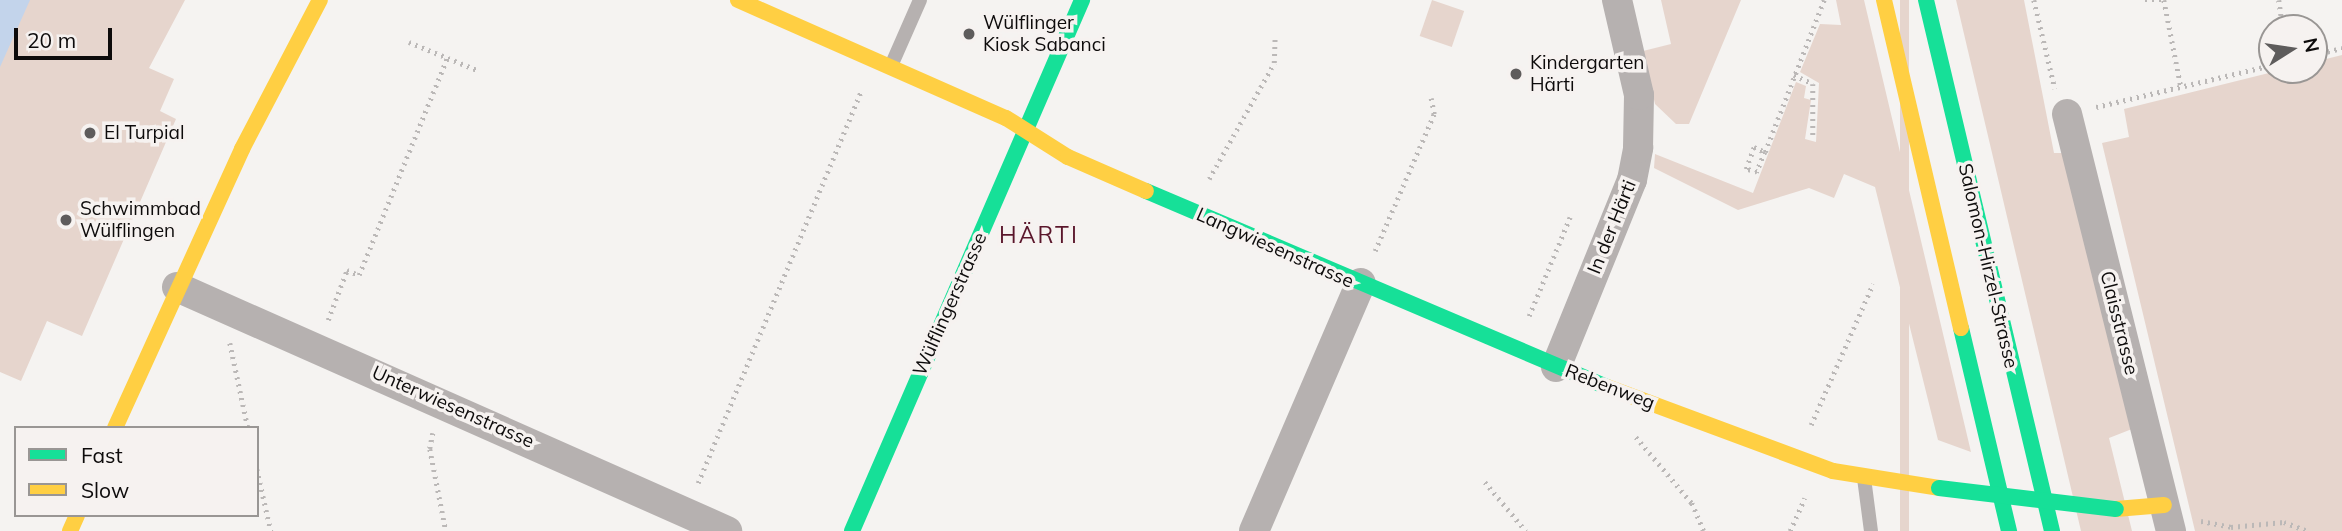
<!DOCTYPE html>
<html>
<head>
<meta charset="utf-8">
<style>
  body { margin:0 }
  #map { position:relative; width:2342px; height:531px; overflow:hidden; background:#f5f3f1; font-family:Mulish,sans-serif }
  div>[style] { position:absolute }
  .green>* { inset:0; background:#e6d5cd; transform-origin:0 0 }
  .water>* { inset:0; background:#c3d4eb }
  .path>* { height:4.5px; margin-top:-2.25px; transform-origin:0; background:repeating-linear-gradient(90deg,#bbb8b7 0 2px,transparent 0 7px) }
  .lane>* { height:14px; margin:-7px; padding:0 7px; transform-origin:7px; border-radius:7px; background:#b6b1b0 }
  .street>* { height:30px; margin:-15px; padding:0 15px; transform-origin:15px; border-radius:15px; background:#b6b1b0 }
  .fast>* { height:16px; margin:-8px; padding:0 8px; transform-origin:8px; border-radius:8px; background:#16e098 }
  .slow>* { height:16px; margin:-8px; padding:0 8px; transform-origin:8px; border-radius:8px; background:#ffcf43 }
  .fast-bridge>* { height:16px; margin:-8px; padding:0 8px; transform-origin:8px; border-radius:8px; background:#16e098 }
  .dots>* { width:19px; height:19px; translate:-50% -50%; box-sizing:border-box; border:4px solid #f6f2f0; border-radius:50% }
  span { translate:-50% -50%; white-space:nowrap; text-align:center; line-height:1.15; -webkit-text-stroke:7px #f6f2f0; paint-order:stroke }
  .poi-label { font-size:19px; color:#0d0b0b }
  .left { translate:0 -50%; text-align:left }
  .street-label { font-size:19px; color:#0d0b0b }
  .quarter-label { font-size:23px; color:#5a162b; letter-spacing:2px }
  .legend { position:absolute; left:14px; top:426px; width:245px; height:91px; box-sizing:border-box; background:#f6f2f0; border:2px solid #999694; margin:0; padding:9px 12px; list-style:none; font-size:21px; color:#0d0b0b }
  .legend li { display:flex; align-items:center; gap:14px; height:35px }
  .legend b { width:35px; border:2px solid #999694 }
  .north { position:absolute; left:2258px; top:14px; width:70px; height:70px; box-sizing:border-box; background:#f6f2f0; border:2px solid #999694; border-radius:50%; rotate:78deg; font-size:19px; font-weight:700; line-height:28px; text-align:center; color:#0d0b0b }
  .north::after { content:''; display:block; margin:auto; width:24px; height:32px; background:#5e5c5c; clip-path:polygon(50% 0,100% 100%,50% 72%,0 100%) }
  .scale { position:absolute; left:14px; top:28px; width:98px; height:32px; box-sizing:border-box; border:4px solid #0d0b0b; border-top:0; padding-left:9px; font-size:21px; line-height:24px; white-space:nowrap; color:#0d0b0b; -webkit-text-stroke:5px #f6f2f0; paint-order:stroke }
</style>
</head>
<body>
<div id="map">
  <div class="green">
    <div style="clip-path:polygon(0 0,185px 0,149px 68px,174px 79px,160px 111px,176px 119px,82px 336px,47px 321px,21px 381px,0 372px)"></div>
    <div style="left:1432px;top:0;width:34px;height:38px;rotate:19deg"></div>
    <div style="clip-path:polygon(1661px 0,1741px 0,1689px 124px,1676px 124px,1655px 104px,1643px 51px,1671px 44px)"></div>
    <div style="clip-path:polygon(1836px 0,1864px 0,1971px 452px,1938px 440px,1875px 187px,1844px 174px,1834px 198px,1809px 188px,1738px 210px,1654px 168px,1655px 154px,1753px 193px,1796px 82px,1806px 86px,1804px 98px,1811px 100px,1805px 139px,1816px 142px,1819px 83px,1800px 72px,1820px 24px,1841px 25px)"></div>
    <div style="left:1900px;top:0;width:9px;height:546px"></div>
    <div style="clip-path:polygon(1956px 0,2024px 0,2054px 153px,2067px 153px,2132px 429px,2109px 438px,2132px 531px,2081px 531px)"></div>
    <div style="clip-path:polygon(2342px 55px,2342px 531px,2195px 531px,2102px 143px,2129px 137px,2124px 109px,2281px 70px,2314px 70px,2314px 62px)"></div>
  </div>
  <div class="water">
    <div style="clip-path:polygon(0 0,30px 0,0 67px)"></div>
  </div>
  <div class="path">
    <div style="left:2034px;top:0;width:91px;rotate:76.7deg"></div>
    <div style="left:2145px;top:0;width:19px"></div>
    <div style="left:2164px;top:0;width:89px;rotate:78.9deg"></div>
    <div style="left:2279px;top:0;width:28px;rotate:82deg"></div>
    <div style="left:409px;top:42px;width:74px;rotate:22.4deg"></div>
    <div style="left:2314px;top:55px;width:29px;rotate:-14deg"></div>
    <div style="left:1794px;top:75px;width:21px;rotate:25deg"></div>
    <div style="left:1813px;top:84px;width:54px;rotate:90deg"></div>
    <div style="left:2096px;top:107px;width:181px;rotate:-13.4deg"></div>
    <div style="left:1765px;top:152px;width:22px;rotate:112deg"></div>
    <div style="left:1757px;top:172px;width:11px;rotate:-165deg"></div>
    <div style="left:1746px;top:169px;width:23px;rotate:-70deg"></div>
    <div style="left:1754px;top:147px;width:12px;rotate:24deg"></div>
    <div style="left:1765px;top:152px;width:163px;rotate:-68.8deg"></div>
    <div style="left:1209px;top:179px;width:133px;rotate:-60.7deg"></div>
    <div style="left:1274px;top:63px;width:26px;rotate:-88deg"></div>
    <div style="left:1375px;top:251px;width:149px;rotate:-66.7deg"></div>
    <div style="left:1434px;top:114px;width:16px;rotate:-101deg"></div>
    <div style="left:1529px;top:316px;width:107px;rotate:-67.5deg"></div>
    <div style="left:328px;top:320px;width:53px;rotate:-69.2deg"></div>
    <div style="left:347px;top:270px;width:13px;rotate:23deg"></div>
    <div style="left:359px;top:275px;width:234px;rotate:-67.9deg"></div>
    <div style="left:230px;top:343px;width:87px;rotate:78deg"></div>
    <div style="left:1811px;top:425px;width:154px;rotate:-66.3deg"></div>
    <div style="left:433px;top:433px;width:16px;rotate:101deg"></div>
    <div style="left:430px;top:449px;width:84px;rotate:79deg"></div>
    <div style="left:1636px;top:437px;width:87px;rotate:49.7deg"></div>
    <div style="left:1692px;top:503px;width:30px;rotate:67deg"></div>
    <div style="left:257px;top:469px;width:64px;rotate:77.3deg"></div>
    <div style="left:1485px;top:482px;width:64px;rotate:50.1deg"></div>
    <div style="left:698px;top:483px;width:425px;rotate:-67.4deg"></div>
    <div style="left:2201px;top:521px;width:31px;rotate:11deg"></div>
    <div style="left:2231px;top:527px;width:53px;rotate:-5.4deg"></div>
    <div style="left:2284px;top:522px;width:25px;rotate:21deg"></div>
    <div style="left:1790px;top:531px;width:36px;rotate:-66deg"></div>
  </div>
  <div class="lane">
    <div style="left:891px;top:66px;width:72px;rotate:-66.3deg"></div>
    <div style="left:1864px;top:478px;width:53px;rotate:82.5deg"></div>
  </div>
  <div class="street">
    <div style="left:2067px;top:114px;width:430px;rotate:76deg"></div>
    <div style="left:177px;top:287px;width:602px;rotate:23.92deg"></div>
    <div style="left:1556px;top:367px;width:202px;rotate:-67.9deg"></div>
    <div style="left:1632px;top:180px;width:33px;rotate:-79deg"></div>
    <div style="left:1638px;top:148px;width:53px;rotate:-88.9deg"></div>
    <div style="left:1639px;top:95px;width:98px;rotate:-103deg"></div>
    <div style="left:1254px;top:531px;width:270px;rotate:-66.7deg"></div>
  </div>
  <div class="fast">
    <div style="left:1926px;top:0;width:546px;rotate:76.65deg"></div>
    <div style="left:1146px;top:191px;width:501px;rotate:23.03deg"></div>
    <div style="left:1961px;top:328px;width:209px;rotate:76.7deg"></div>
    <div style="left:852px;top:531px;width:579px;rotate:-66.58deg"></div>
  </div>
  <div class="slow">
    <div style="left:738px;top:0;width:293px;rotate:23.8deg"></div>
    <div style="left:1006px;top:118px;width:73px;rotate:32.2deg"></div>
    <div style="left:1068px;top:157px;width:85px;rotate:23.6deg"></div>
    <div style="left:1884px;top:0;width:337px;rotate:76.8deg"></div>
    <div style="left:1607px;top:387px;width:241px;rotate:20.4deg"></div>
    <div style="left:1833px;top:471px;width:107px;rotate:9.1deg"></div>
    <div style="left:115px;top:428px;width:307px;rotate:-65.5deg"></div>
    <div style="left:242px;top:149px;width:168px;rotate:-62.4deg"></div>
    <div style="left:2116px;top:509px;width:48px;rotate:-4.8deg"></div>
    <div style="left:70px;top:531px;width:17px;rotate:-66deg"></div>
  </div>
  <div class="fast-bridge">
    <div style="left:1939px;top:488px;width:178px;rotate:6.8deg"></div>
  </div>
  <div class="dots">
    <div style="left:969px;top:34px;background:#5e5c5c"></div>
    <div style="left:1516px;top:74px;background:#5e5c5c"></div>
    <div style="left:90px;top:133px;background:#5e5c5c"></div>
    <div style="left:66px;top:220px;background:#5e5c5c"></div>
  </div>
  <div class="poi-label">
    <span class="left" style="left:983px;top:34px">Wülflinger<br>Kiosk Sabanci</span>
    <span class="left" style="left:1530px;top:74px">Kindergarten<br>Härti</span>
    <span class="left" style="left:104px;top:133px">El Turpial</span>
    <span class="left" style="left:80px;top:220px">Schwimmbad<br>Wülflingen</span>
  </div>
  <div class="street-label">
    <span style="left:1612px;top:227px;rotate:-68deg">In der Härti</span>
    <span style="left:1275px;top:248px;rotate:24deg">Langwiesenstrasse</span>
    <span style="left:1988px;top:266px;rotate:77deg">Salomon-Hirzel-Strasse</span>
    <span style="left:950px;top:304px;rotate:-66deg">Wülflingerstrasse</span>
    <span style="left:2119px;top:323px;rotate:76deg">Claisstrasse</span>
    <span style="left:1610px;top:387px;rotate:21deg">Rebenweg</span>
    <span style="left:453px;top:407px;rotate:24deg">Unterwiesenstrasse</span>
  </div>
  <div class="quarter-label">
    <span style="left:1039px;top:235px">HÄRTI</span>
  </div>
  <ul class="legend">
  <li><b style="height:9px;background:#16e098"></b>Fast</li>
  <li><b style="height:9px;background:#ffcf43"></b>Slow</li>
  </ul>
  <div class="north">N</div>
  <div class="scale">20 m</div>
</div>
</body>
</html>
